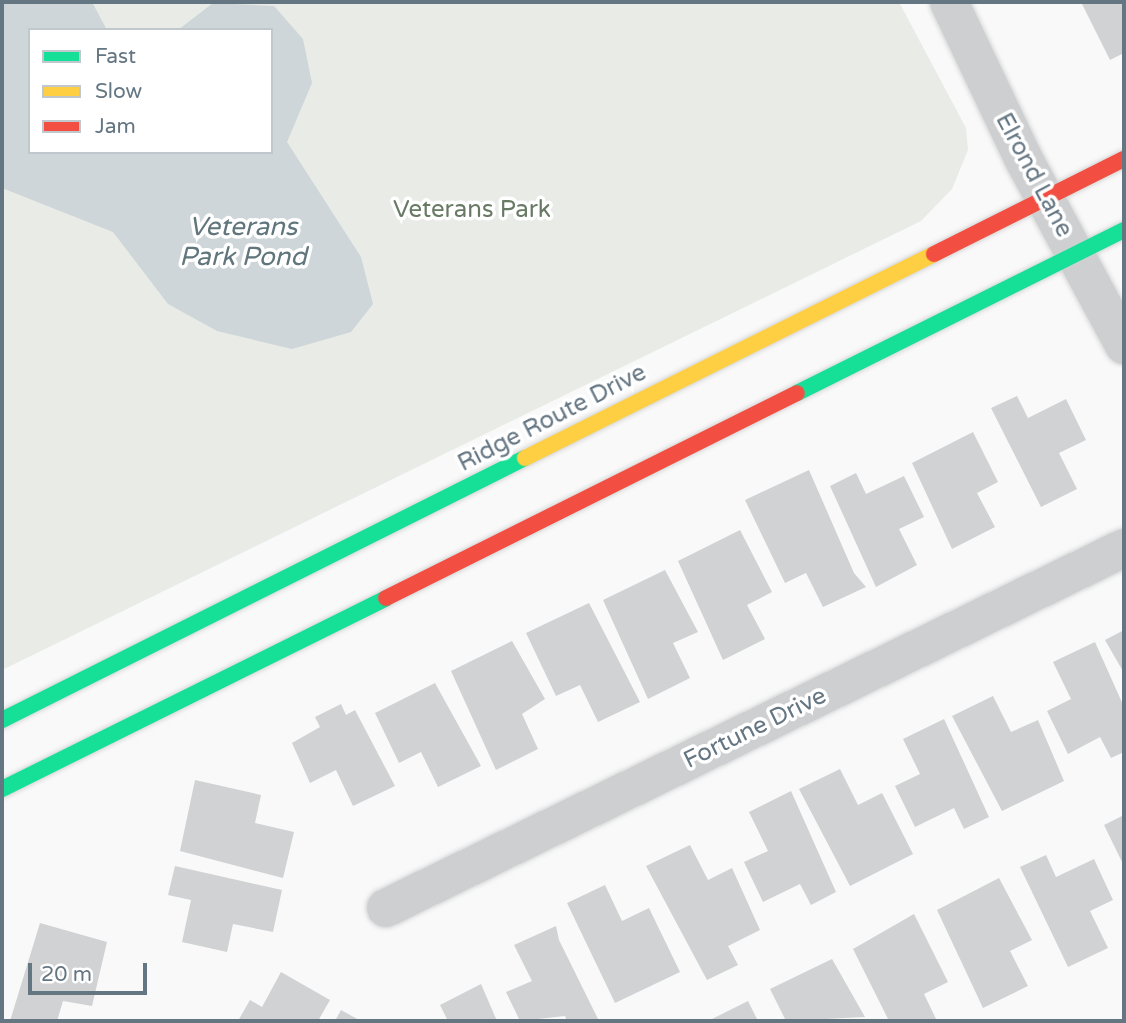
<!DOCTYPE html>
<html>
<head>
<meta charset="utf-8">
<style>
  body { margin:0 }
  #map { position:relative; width:1126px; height:1023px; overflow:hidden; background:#f9f9f9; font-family:"Varela Round",sans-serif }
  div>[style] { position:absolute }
  .green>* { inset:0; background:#e8ebe6 }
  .water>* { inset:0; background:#ced6d9 }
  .building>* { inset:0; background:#d0d2d3 }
  .roads { filter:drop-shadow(0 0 2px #d5d6d7) drop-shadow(0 0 2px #d5d6d7) }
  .street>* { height:38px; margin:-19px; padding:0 19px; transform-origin:19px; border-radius:19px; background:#cecfd0 }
  .fast>* { height:16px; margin:-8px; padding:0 8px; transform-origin:8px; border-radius:8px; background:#16e098 }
  .slow>* { height:16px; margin:-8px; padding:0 8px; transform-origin:8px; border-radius:8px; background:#ffcf43 }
  .jam>* { height:16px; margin:-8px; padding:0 8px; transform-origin:8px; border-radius:8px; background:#f24e42 }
  span { translate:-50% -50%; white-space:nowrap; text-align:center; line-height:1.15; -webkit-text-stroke:7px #fff; paint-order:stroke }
  .street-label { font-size:24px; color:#657683 }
  .park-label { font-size:24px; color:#687a64 }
  .water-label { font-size:26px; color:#60757c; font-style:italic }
  .frame { position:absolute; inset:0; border:4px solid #657683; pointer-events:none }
  .legend { position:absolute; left:28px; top:28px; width:245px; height:126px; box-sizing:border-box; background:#fff; border:2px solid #c1c8cd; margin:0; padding:9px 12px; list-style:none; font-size:21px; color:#657683 }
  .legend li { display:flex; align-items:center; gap:14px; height:35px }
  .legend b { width:35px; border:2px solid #c1c8cd }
  .scale { position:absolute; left:28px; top:963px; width:119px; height:32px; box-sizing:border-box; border:4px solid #657683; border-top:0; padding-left:9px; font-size:21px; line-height:24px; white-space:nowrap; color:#657683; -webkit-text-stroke:5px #fff; paint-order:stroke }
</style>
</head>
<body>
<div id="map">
  <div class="green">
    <div style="clip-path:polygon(evenodd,2px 2px,899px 2px,966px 128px,968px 150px,952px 189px,921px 221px,2px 670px,2px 2px,30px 30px,271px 30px,271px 152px,30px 152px,30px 30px)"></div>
  </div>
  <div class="water">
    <div style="clip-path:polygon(2px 2px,92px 2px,107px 30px,30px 30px,30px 152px,271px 152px,271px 30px,178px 30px,213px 3px,274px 6px,303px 39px,312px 83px,287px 142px,361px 257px,373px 304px,351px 332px,292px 349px,217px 331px,168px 304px,113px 232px,2px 188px)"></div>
  </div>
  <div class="building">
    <div style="clip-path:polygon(1081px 2px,1124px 2px,1124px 53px,1110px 60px)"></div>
    <div style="clip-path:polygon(1017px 396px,1028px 418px,1066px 399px,1086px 440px,1059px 453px,1077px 489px,1041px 507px,991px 408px)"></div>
    <div style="clip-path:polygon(973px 432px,998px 482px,977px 493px,995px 527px,952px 549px,912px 463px)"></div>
    <div style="clip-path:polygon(809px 470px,854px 573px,866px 587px,823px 607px,806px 573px,785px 583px,745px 500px)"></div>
    <div style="clip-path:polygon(856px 473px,866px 494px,904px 476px,924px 517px,899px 529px,917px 565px,876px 587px,830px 486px)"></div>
    <div style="clip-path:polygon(740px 530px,772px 592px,747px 605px,765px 639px,723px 660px,678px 561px)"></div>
    <div style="clip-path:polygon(665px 570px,698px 632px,673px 643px,690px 678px,648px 699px,603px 600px)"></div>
    <div style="clip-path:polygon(589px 603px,640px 702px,598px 722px,580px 685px,556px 696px,526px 633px)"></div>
    <div style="clip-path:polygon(1124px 630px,1124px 673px,1105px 640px)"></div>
    <div style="clip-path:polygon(512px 641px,545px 699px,522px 714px,538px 749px,496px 770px,451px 671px)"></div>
    <div style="clip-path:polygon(1095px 642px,1124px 707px,1124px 752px,1111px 758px,1100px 737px,1068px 754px,1047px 711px,1071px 699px,1053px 662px)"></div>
    <div style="clip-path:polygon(435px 683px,481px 766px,438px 787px,421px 752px,399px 763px,375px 713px)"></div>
    <div style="clip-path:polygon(993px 696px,1011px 732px,1038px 720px,1064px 781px,1002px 811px,952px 716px)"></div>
    <div style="clip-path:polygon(341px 704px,346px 715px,355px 710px,395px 786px,353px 806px,336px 770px,310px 783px,292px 743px,320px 727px,315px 717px)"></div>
    <div style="clip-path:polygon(944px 719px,989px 817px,964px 829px,954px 808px,915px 827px,895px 786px,920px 774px,903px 739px)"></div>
    <div style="clip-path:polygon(840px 769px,858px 805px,882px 793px,913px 854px,850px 886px,799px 789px)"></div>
    <div style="clip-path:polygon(195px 780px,261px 795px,255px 823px,294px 832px,283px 878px,180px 851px)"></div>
    <div style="clip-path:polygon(791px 791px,836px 892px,811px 905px,800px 884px,763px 902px,744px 862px,768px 851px,749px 812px)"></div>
    <div style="clip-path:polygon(1124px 815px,1124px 866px,1104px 825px)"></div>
    <div style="clip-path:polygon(690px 845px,708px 880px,732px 868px,760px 930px,728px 946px,738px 965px,707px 980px,646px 866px)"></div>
    <div style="clip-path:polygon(1046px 855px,1056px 877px,1094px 859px,1113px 900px,1090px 911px,1108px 948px,1068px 967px,1020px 867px)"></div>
    <div style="clip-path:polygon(175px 866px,282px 890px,273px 932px,233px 924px,227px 952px,182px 942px,191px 900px,168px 895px)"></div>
    <div style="clip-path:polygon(999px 878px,1032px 940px,1010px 951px,1028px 986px,983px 1008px,937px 910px)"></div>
    <div style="clip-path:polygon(605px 885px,622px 921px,649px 908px,680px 972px,615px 1003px,567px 903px)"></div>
    <div style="clip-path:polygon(914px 914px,948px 982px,924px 994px,937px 1021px,889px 1021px,853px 949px)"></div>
    <div style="clip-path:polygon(40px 923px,107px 942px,92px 1006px,63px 1001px,57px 1021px,10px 1021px)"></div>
    <div style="clip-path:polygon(556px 926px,559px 940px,599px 1021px,567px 1021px,565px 1016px,520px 1021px,506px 992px,532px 981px,514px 945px)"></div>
    <div style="clip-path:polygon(832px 959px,865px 1017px,786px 1021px,770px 989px)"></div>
    <div style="clip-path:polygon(281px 972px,330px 1000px,318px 1021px,238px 1021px,250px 1000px,262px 1007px)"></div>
    <div style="clip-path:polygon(481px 984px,497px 1021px,448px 1021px,440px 1005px)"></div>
    <div style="clip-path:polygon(748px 1001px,758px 1021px,708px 1021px)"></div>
    <div style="clip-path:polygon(341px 1010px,361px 1021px,335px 1021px)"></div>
  </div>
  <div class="roads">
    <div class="street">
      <div style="left:949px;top:2px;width:173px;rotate:64.6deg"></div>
      <div style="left:1023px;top:158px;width:213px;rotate:61.6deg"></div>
      <div style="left:386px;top:908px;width:821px;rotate:-26deg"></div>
    </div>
    <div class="fast">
      <div style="left:797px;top:393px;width:365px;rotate:-26.5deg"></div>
      <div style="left:2px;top:720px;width:585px;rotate:-26.61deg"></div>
      <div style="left:2px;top:789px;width:429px;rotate:-26.4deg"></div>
    </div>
    <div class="slow">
      <div style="left:525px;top:458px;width:457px;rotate:-26.5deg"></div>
    </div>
    <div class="jam">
      <div style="left:934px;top:254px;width:212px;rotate:-26.6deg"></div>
      <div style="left:386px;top:598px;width:459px;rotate:-26.5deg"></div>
    </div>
  </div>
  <div class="street-label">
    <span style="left:1034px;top:175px;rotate:62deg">Elrond Lane</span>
    <span style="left:552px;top:418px;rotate:-27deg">Ridge Route Drive</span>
    <span style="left:755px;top:728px;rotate:-26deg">Fortune Drive</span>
  </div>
  <div class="park-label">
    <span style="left:472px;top:210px">Veterans Park</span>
  </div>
  <div class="water-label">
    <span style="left:243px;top:242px">Veterans<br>Park Pond</span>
  </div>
  <div class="frame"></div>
  <ul class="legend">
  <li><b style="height:9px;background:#16e098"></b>Fast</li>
  <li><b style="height:9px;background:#ffcf43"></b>Slow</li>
  <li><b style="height:9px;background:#f24e42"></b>Jam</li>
  </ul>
  <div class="scale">20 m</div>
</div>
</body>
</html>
